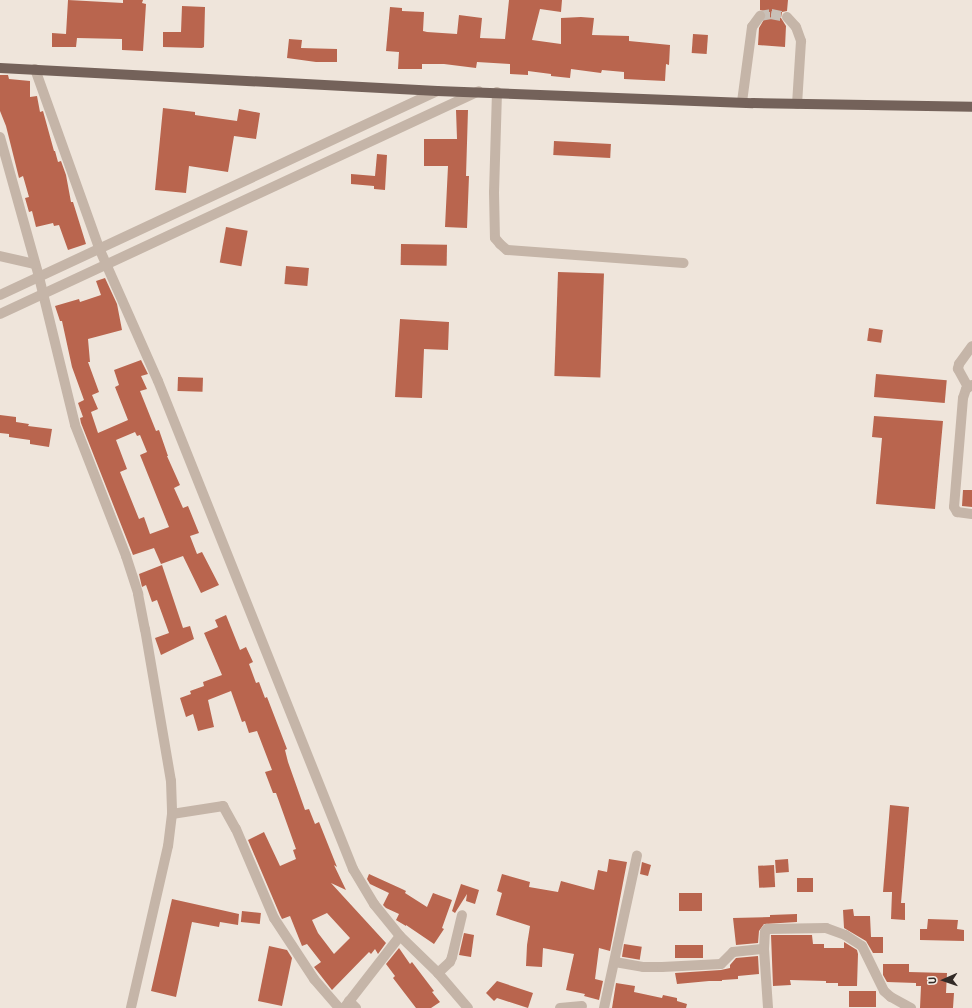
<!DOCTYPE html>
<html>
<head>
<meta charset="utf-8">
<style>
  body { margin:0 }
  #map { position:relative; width:972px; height:1008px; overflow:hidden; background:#efe5db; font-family:Barlow,sans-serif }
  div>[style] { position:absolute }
  .building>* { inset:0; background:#b9654e; transform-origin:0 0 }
  .minor-tunnel>* { height:10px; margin-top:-5px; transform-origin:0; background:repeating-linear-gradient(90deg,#c9c0b7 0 10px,transparent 0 15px) }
  .minor>* { height:10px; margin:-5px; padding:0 5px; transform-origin:5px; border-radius:5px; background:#c5b5a8 }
  .major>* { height:10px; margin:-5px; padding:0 5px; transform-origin:5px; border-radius:5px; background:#74625a }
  span { translate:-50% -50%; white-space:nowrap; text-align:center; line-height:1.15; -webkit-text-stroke:3px #f7efe7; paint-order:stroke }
  .north { position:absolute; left:924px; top:960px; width:40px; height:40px; -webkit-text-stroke:3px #f7efe7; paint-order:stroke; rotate:268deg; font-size:11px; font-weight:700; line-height:16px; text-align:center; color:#332b27 }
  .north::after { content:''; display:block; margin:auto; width:14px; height:18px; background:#332b27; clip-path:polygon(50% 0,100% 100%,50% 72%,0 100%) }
</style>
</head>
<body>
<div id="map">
  <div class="building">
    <div style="clip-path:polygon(68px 0,123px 3px,123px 0,143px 0,142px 3px,146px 4px,143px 51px,122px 50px,122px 39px,77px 38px,76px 47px,52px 47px,52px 33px,66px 34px)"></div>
    <div style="clip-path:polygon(509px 0,562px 0,561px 12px,540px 9px,532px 40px,561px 44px,561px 18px,581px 17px,594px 18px,592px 35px,629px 36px,629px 41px,670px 45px,669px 65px,666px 64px,665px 81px,624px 79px,624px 72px,602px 70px,601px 73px,571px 69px,570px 78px,551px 76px,551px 74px,528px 71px,528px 75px,510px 74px,510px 64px,477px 62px,476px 68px,444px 64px,422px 64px,422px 69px,398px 69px,399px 52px,386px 51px,390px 7px,402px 8px,402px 11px,424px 12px,423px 31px,427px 32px,457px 34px,459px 15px,482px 18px,480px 38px,505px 39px)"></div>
    <div style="clip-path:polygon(760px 0,788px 0,787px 11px,782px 12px,781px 18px,786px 26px,785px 47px,758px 45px,759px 28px,766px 16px,764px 11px,760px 10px)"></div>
    <div style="clip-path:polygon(182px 6px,205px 7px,204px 47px,202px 48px,163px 47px,163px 32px,181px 32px)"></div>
    <div style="left:693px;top:34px;width:15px;height:19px;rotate:4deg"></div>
    <div style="clip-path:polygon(289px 39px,302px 40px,301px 48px,337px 49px,337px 62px,316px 62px,287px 58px)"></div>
    <div style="clip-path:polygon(0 75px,8px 75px,9px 79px,30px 81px,30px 97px,37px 96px,40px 112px,43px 111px,54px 151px,55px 151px,58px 162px,61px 161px,66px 175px,71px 202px,73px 202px,86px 244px,68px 250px,59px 225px,54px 226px,53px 223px,36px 227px,32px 211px,29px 212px,25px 198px,29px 197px,23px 176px,19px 178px,6px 126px,0 111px)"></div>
    <div style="clip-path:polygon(163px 108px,195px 112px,195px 115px,237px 121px,239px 109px,260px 113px,256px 139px,234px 136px,228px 172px,189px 166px,186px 193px,155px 190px)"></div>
    <div style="clip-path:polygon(456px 110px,468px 110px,466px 176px,469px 176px,467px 228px,445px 227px,448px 166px,424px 166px,424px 139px,457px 139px)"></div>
    <div style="left:554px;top:141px;width:57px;height:14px;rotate:3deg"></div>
    <div style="clip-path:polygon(377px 154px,387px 155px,385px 190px,374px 189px,374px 186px,351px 184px,351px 174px,375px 176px)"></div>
    <div style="left:226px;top:227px;width:22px;height:36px;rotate:10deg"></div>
    <div style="left:401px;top:244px;width:46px;height:21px;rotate:1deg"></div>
    <div style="left:286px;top:266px;width:23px;height:18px;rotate:5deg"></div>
    <div style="left:558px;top:272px;width:46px;height:104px;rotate:2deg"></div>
    <div style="clip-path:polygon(evenodd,105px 278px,117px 304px,122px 330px,88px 339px,90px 362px,88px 362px,99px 392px,92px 395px,98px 409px,91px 412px,98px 433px,128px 420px,115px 387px,119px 385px,114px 370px,141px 360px,148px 374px,141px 376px,147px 389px,140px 391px,156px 431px,159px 430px,168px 456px,167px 456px,180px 485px,174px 488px,183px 508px,188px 506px,199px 533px,190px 536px,197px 554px,202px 552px,219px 585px,201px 593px,183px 556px,161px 564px,154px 548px,133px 555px,81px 423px,80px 418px,83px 417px,78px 403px,84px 400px,72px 367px,62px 321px,60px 321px,55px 306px,79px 299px,80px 302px,101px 295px,96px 281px,105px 278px,135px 432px,137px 436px,140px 435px,147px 452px,140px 455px,169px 527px,150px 534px,144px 517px,139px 519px,120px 472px,127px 469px,116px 440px,135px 432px)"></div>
    <div style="clip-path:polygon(400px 319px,449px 322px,448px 350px,424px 349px,422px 398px,395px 397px)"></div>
    <div style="left:869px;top:328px;width:14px;height:13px;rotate:8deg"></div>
    <div style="left:876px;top:374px;width:71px;height:23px;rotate:5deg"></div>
    <div style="left:178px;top:377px;width:25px;height:14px;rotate:2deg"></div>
    <div style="clip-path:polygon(0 415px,16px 417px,16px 422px,29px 424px,28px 426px,52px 429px,49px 447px,30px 444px,30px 440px,9px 437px,9px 434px,0 433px)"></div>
    <div style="clip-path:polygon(874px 416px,943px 421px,935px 509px,876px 504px,882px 438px,872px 437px)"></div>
    <div style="clip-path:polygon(963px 490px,972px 490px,972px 507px,962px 506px)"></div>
    <div style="clip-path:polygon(162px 565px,183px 628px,190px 626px,194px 639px,161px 655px,155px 638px,169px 633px,157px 600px,152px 602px,146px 585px,142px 587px,139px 574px)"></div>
    <div style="clip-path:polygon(evenodd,226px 615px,240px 650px,246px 647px,253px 662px,249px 664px,256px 683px,259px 682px,265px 698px,267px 697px,287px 749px,285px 750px,288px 762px,305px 810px,309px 809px,315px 824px,319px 822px,337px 867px,334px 865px,346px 890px,331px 883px,386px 943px,378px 954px,375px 949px,371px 954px,369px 952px,332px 990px,314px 967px,321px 962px,307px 944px,302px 946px,290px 916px,282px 919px,280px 915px,248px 840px,264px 832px,280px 866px,296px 859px,293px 850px,296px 849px,276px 793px,273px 793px,265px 772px,272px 770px,257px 731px,249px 733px,245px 721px,242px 722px,231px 691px,208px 700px,214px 727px,198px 731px,193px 714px,186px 717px,180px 698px,191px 694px,190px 691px,204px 686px,203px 682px,222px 675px,204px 633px,218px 627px,215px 620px,226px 615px,327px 913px,350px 938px,334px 954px,318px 933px,312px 920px,327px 913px)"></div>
    <div style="clip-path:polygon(890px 805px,909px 807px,901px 903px,905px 903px,905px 920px,891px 919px,892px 892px,883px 892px)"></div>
    <div style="clip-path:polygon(609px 859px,627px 862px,610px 951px,599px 948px,595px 979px,603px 981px,599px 1000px,584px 996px,585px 994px,566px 990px,574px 954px,543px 948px,542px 967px,526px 966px,527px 945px,530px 926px,496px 915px,502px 893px,497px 891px,502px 874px,530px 882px,529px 887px,558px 892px,561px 881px,594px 890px,598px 870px,607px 872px)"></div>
    <div style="left:788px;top:859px;width:13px;height:13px;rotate:86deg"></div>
    <div style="clip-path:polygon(642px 862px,651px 865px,648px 876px,640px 874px)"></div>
    <div style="left:774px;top:865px;width:22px;height:16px;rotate:87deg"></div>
    <div style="clip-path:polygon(369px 874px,402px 889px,406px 891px,405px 893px,427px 907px,433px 893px,452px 900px,442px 928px,444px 929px,434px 944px,406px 925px,406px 926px,396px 920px,399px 914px,386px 908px,383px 905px,389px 893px,370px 884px,367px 879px)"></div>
    <div style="left:797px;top:878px;width:16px;height:14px"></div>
    <div style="clip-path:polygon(461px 884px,479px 890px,475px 904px,466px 901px,467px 894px,455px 913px,452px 911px)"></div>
    <div style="left:702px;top:893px;width:18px;height:23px;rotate:90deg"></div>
    <div style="clip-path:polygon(172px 899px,239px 914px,238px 925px,220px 922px,219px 927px,192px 922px,176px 997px,151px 991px)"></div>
    <div style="clip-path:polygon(853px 909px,854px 916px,870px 916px,871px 937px,883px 937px,883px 953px,873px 953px,866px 941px,844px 928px,843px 910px)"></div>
    <div style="left:242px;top:911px;width:19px;height:11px;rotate:6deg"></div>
    <div style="clip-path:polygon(797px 914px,797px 922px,764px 924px,759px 931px,758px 943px,736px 945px,733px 918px,770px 917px,770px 915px)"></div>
    <div style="clip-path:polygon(928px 919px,958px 920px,957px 929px,964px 930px,964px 941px,920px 940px,920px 929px,927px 929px)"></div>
    <div style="clip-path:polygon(464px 933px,474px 935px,471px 957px,459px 955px)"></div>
    <div style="clip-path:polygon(771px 935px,812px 935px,813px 944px,824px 944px,824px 948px,844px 948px,844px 942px,857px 950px,858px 954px,857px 986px,838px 986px,838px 983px,826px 983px,826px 981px,790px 980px,791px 985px,773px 986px)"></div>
    <div style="left:624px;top:944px;width:18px;height:13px;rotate:9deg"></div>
    <div style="left:703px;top:945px;width:13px;height:28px;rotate:90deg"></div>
    <div style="clip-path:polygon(269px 946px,287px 950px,292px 958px,282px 1006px,258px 1001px)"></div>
    <div style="clip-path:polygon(399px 948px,410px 964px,412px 962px,434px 991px,432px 992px,440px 1002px,431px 1008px,416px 1008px,393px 978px,395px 976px,386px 964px)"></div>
    <div style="clip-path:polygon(758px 956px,759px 974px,738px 976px,738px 979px,722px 980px,722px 981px,709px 981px,677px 984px,675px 973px,721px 970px,730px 968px,730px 965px,736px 958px)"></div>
    <div style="clip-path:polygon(883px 964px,909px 964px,909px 972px,947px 973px,946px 993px,954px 993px,953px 1008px,920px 1008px,921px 986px,916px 986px,916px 983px,887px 982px,883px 975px)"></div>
    <div style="clip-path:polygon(497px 981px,533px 993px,528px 1008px,497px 998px,494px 1001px,486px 993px)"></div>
    <div style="clip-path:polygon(616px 983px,635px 986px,634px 992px,662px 998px,663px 995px,677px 998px,677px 1001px,687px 1004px,686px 1008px,612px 1008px)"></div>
    <div style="left:849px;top:991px;width:27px;height:16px"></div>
  </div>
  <div class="minor-tunnel">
    <div style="left:760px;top:16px;width:11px;rotate:-10deg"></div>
    <div style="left:771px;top:14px;width:16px;rotate:11deg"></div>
  </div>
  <div class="minor">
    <div style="left:787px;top:17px;width:13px;rotate:48deg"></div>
    <div style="left:796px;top:27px;width:15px;rotate:70deg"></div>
    <div style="left:801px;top:41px;width:63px;rotate:93.6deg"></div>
    <div style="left:35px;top:69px;width:190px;rotate:70.3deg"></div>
    <div style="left:99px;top:248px;width:145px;rotate:66.1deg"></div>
    <div style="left:158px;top:381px;width:526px;rotate:68.22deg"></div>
    <div style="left:353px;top:869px;width:41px;rotate:59deg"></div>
    <div style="left:374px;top:904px;width:41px;rotate:50.9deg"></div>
    <div style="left:400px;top:936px;width:53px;rotate:44.2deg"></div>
    <div style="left:438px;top:973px;width:46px;rotate:49.4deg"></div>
    <div style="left:497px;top:92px;width:100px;rotate:91.7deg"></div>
    <div style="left:494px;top:192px;width:46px;rotate:88.8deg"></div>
    <div style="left:495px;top:238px;width:8px;rotate:50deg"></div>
    <div style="left:500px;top:244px;width:9px;rotate:41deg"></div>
    <div style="left:507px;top:250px;width:177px;rotate:4.2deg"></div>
    <div style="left:742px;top:102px;width:76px;rotate:-82.4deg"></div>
    <div style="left:752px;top:27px;width:14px;rotate:-54deg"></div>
    <div style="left:0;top:137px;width:145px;rotate:74.4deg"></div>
    <div style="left:39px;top:277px;width:152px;rotate:76.3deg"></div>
    <div style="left:75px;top:425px;width:141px;rotate:68.7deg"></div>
    <div style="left:126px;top:556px;width:40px;rotate:72deg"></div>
    <div style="left:138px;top:594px;width:36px;rotate:79deg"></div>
    <div style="left:145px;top:629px;width:154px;rotate:80.3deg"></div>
    <div style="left:171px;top:781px;width:33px;rotate:88deg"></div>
    <div style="left:172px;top:814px;width:32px;rotate:97deg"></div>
    <div style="left:168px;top:846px;width:166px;rotate:102.9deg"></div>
    <div style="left:0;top:256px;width:36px;rotate:13deg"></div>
    <div style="left:0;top:295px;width:482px;rotate:-25deg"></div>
    <div style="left:0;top:314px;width:528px;rotate:-24.96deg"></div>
    <div style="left:972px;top:385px;width:7px;rotate:146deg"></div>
    <div style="left:966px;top:389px;width:9px;rotate:108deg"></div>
    <div style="left:963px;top:398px;width:109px;rotate:94.7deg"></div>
    <div style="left:954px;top:507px;width:6px;rotate:59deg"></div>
    <div style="left:957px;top:512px;width:15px;rotate:8deg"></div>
    <div style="left:968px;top:387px;width:21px;rotate:-119deg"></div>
    <div style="left:958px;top:369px;width:5px;rotate:-79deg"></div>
    <div style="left:959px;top:364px;width:22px;rotate:-54deg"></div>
    <div style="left:172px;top:814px;width:52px;rotate:-8.9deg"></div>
    <div style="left:223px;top:806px;width:26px;rotate:61deg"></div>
    <div style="left:236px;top:829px;width:97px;rotate:66.9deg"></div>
    <div style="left:274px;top:918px;width:73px;rotate:56.7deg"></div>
    <div style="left:314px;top:979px;width:38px;rotate:49deg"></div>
    <div style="left:764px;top:949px;width:59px;rotate:86.1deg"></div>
    <div style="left:615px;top:962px;width:28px;rotate:10deg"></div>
    <div style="left:643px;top:967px;width:19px"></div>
    <div style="left:662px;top:967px;width:59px;rotate:-2.9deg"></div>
    <div style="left:721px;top:964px;width:17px;rotate:-45deg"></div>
    <div style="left:733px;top:952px;width:31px;rotate:-6deg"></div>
    <div style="left:764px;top:949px;width:17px;rotate:-87deg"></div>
    <div style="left:765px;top:932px;width:4px;rotate:-56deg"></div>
    <div style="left:767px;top:929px;width:59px;rotate:-1deg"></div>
    <div style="left:826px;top:928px;width:20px;rotate:20deg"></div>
    <div style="left:845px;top:935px;width:20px;rotate:33deg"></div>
    <div style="left:862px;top:946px;width:50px;rotate:63.9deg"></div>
    <div style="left:884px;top:991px;width:9px;rotate:41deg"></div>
    <div style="left:891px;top:997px;width:23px;rotate:29deg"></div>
    <div style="left:438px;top:973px;width:16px;rotate:-43deg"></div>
    <div style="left:450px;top:962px;width:5px;rotate:-68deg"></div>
    <div style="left:452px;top:957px;width:43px;rotate:-76.6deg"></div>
    <div style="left:349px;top:1001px;width:10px;rotate:45deg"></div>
    <div style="left:344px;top:1008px;width:91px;rotate:-52.1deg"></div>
    <div style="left:560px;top:1008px;width:22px;rotate:-5deg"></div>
    <div style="left:604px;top:1008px;width:156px;rotate:-77.8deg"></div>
  </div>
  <div class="major">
    <div style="left:0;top:68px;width:438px;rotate:3deg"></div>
    <div style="left:437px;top:91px;width:316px;rotate:2.2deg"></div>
    <div style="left:753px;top:103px;width:219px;rotate:1deg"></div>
  </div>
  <div class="north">U</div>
</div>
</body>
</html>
